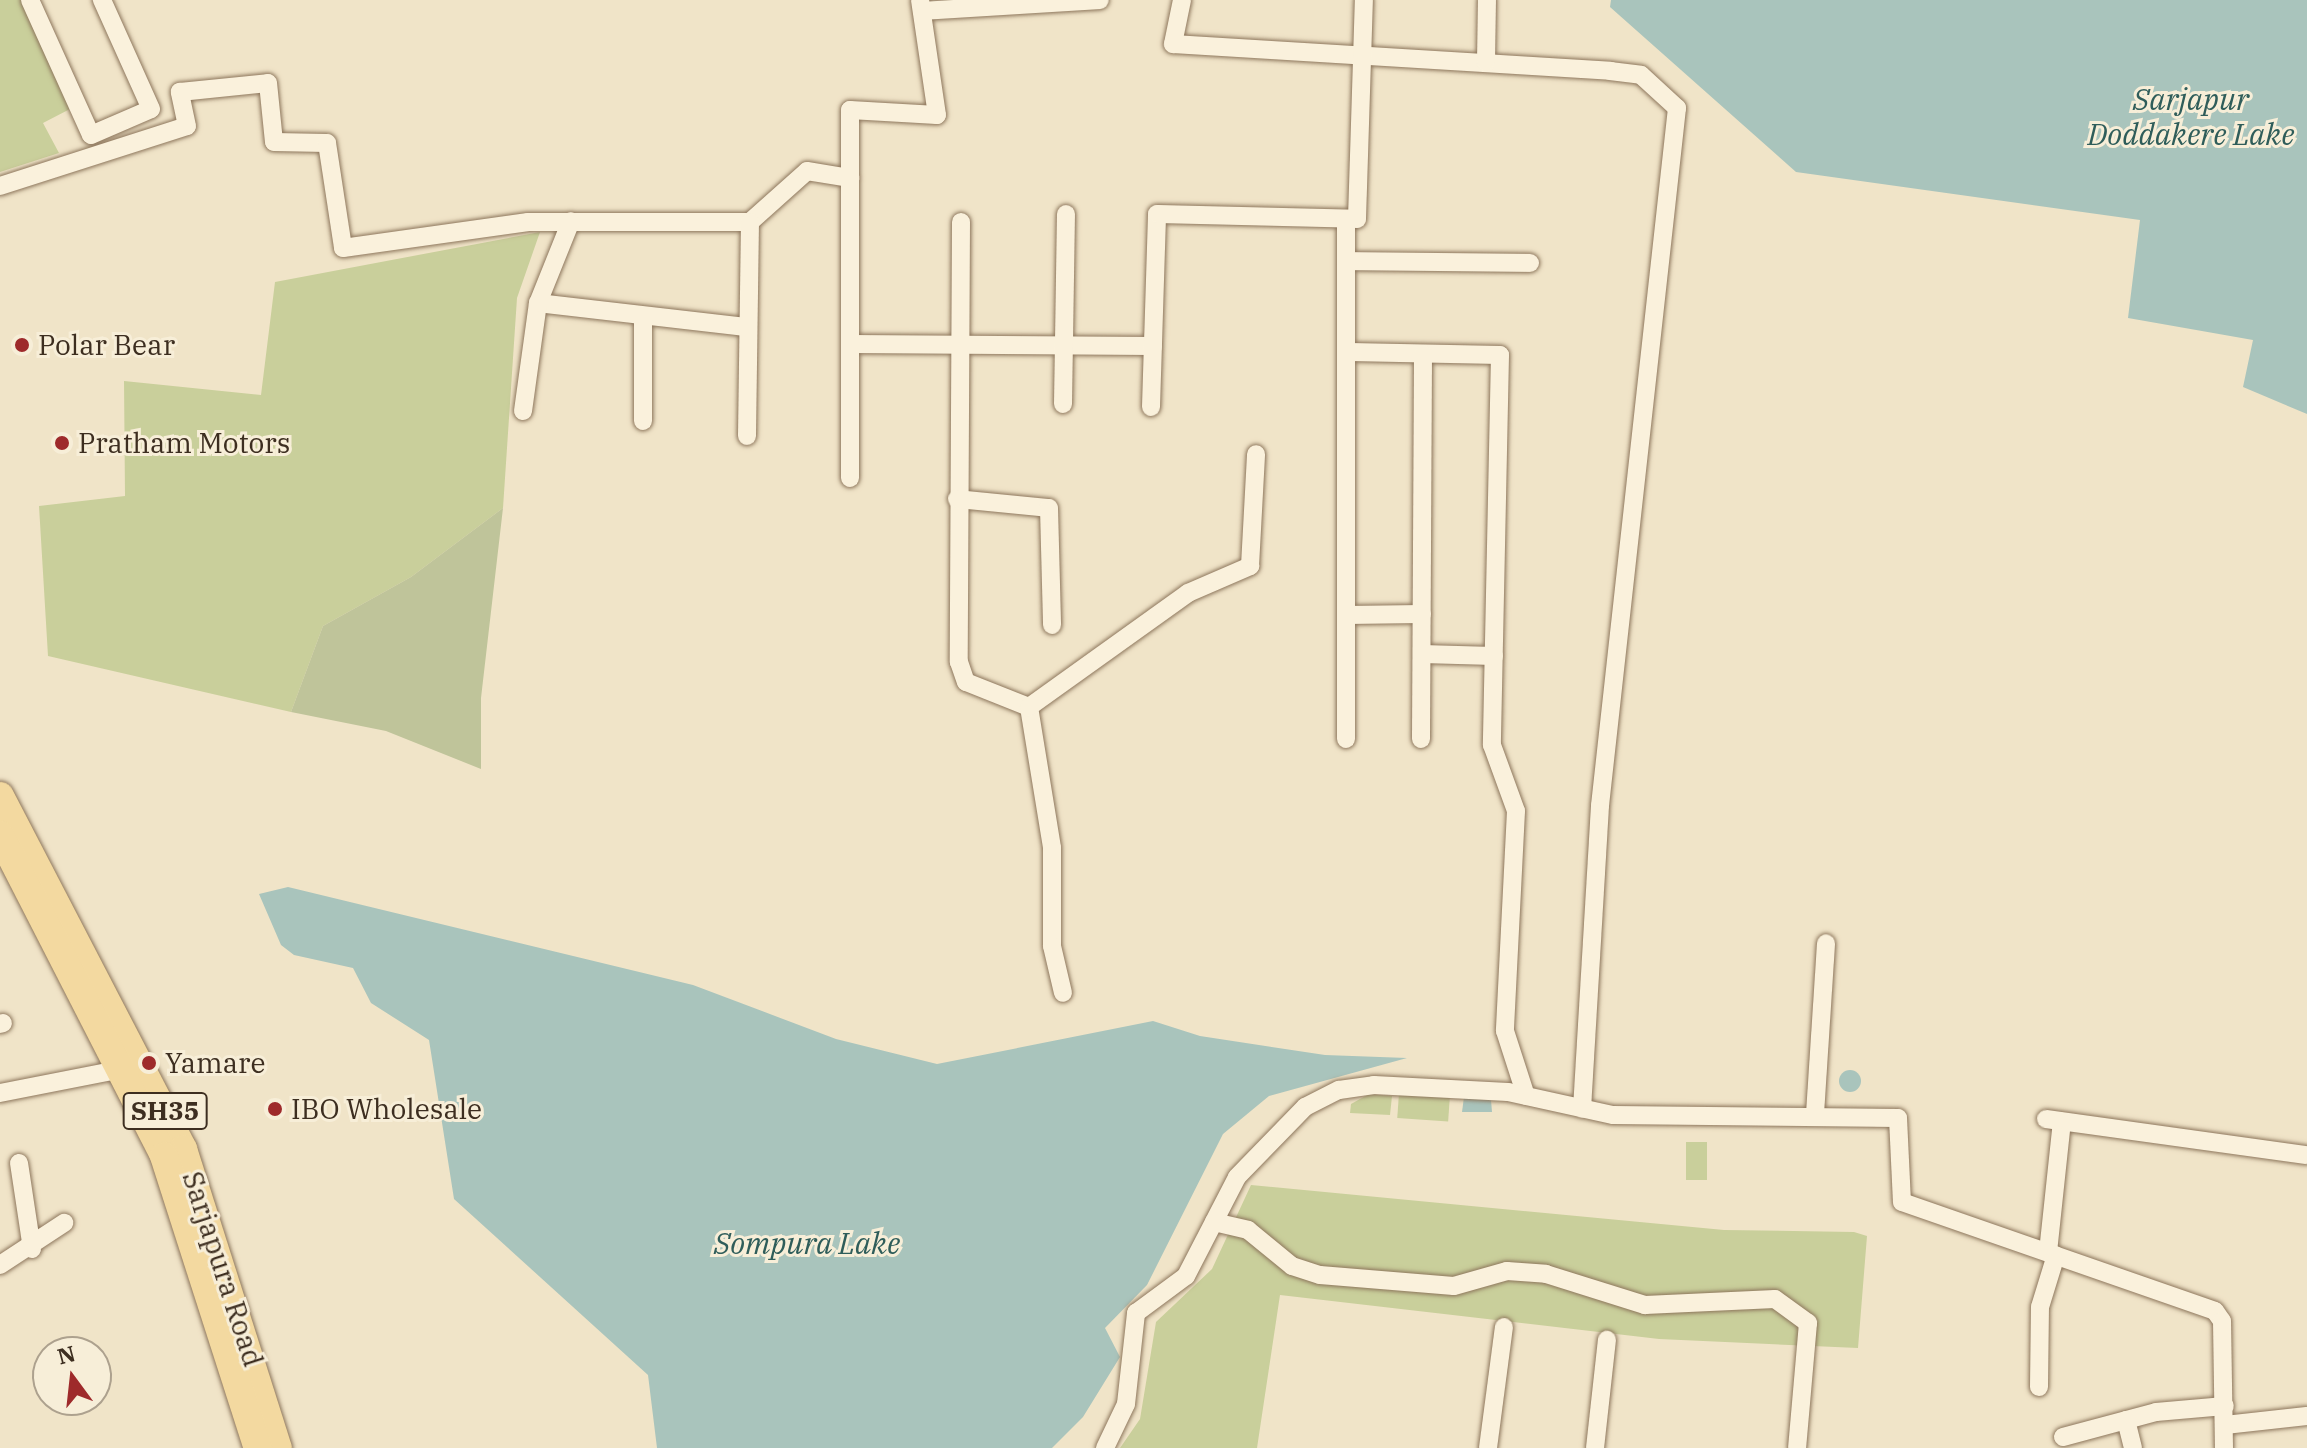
<!DOCTYPE html>
<html>
<head>
<meta charset="utf-8">
<style>
  body { margin:0 }
  #map { position:relative; width:2307px; height:1448px; overflow:hidden; background:#f0e4c8; font-family:"IBM Plex Serif",serif }
  div>[style] { position:absolute }
  .green>* { inset:0; background:#c9cf9b; transform-origin:0 0 }
  .cemetery>* { inset:0; background:#bfc49a }
  .water>* { inset:0; background:#a9c4bc }
  .round { border-radius:50% }
  .roads { filter:drop-shadow(0 0 2px #8d765c) drop-shadow(0 0 2px #8d765c) }
  .minor>* { height:18px; margin:-9px; padding:0 9px; transform-origin:9px; border-radius:9px; background:#faf1dc }
  .primary>* { height:28px; margin:-14px; padding:0 14px; transform-origin:14px; border-radius:14px; background:#f3d9a0 }
  .dots>* { width:22px; height:22px; translate:-50% -50%; box-sizing:border-box; border:4px solid #f7eed8; border-radius:50% }
  span { translate:-50% -50%; white-space:nowrap; text-align:center; line-height:1.15; -webkit-text-stroke:6px #f7eed8; paint-order:stroke }
  .shield-label span { padding:2px 6px; background:#f7eed8; border:2px solid; border-radius:6px; -webkit-text-stroke-width:0 }
  .shield-label { font-size:26px; color:#3d2e20; font-weight:700 }
  .poi-label { font-size:28px; color:#3d2e20 }
  .left { translate:0 -50%; text-align:left }
  .street-label { font-size:28px; color:#3d2e20 }
  .water-label { font-size:30px; color:#2f5d5a; font-style:italic }
  .north { position:absolute; left:32px; top:1336px; width:80px; height:80px; box-sizing:border-box; background:#f7eed8; border:2px solid #ada18e; border-radius:50%; rotate:345deg; font-size:22px; font-weight:700; line-height:32px; text-align:center; color:#3d2e20 }
  .north::after { content:''; display:block; margin:auto; width:28px; height:36px; background:#9e2a2b; clip-path:polygon(50% 0,100% 100%,50% 72%,0 100%) }
</style>
</head>
<body>
<div id="map">
  <div class="green">
    <div style="clip-path:polygon(0 0,25px 0,70px 109px,43px 123px,59px 153px,0 172px)"></div>
    <div style="clip-path:polygon(540px 232px,517px 298px,503px 508px,411px 577px,323px 626px,291px 712px,48px 656px,39px 506px,125px 496px,124px 381px,261px 395px,275px 282px)"></div>
    <div style="left:1399px;top:1093px;width:51px;height:25px;rotate:4deg"></div>
    <div style="clip-path:polygon(1369px 1094px,1392px 1096px,1390px 1115px,1350px 1113px,1351px 1104px)"></div>
    <div style="left:1686px;top:1142px;width:21px;height:38px"></div>
    <div style="clip-path:polygon(1251px 1185px,1724px 1230px,1854px 1232px,1867px 1236px,1858px 1348px,1659px 1339px,1280px 1295px,1257px 1448px,1120px 1448px,1140px 1419px,1156px 1322px,1212px 1269px)"></div>
  </div>
  <div class="cemetery">
    <div style="clip-path:polygon(503px 508px,481px 698px,481px 769px,386px 731px,291px 712px,323px 626px,411px 577px)"></div>
  </div>
  <div class="water">
    <div style="clip-path:polygon(1611px 0,2307px 0,2307px 414px,2243px 387px,2253px 340px,2128px 318px,2140px 220px,1796px 172px,1610px 7px)"></div>
    <div style="clip-path:polygon(288px 887px,693px 985px,836px 1039px,937px 1064px,1153px 1021px,1200px 1036px,1325px 1055px,1407px 1058px,1269px 1096px,1223px 1134px,1147px 1285px,1105px 1328px,1120px 1357px,1083px 1417px,1052px 1448px,657px 1448px,648px 1375px,454px 1199px,429px 1040px,371px 1003px,353px 968px,294px 955px,281px 945px,259px 894px)"></div>
    <div class="round" style="left:1839px;top:1070px;width:22px;height:22px"></div>
    <div style="clip-path:polygon(1464px 1097px,1491px 1100px,1492px 1112px,1462px 1112px)"></div>
  </div>
  <div class="roads">
    <div class="minor">
      <div style="left:30px;top:0;width:148px;rotate:65.7deg"></div>
      <div style="left:91px;top:135px;width:65px;rotate:-23.4deg"></div>
      <div style="left:151px;top:109px;width:120px;rotate:-114.2deg"></div>
      <div style="left:1182px;top:0;width:45px;rotate:101.6deg"></div>
      <div style="left:1173px;top:44px;width:438px;rotate:3.5deg"></div>
      <div style="left:1610px;top:71px;width:31px;rotate:7deg"></div>
      <div style="left:1641px;top:75px;width:49px;rotate:42.5deg"></div>
      <div style="left:1677px;top:108px;width:702px;rotate:96.3deg"></div>
      <div style="left:1600px;top:806px;width:303px;rotate:93.4deg"></div>
      <div style="left:922px;top:11px;width:178px;rotate:-3.5deg"></div>
      <div style="left:1486px;top:62px;width:62px;rotate:-89.1deg"></div>
      <div style="left:0;top:186px;width:196px;rotate:-17.8deg"></div>
      <div style="left:187px;top:126px;width:35px;rotate:-102deg"></div>
      <div style="left:180px;top:92px;width:88px;rotate:-5.8deg"></div>
      <div style="left:268px;top:83px;width:59px;rotate:84.2deg"></div>
      <div style="left:274px;top:142px;width:53px;rotate:1.1deg"></div>
      <div style="left:327px;top:143px;width:106px;rotate:81.3deg"></div>
      <div style="left:343px;top:248px;width:187px;rotate:-8deg"></div>
      <div style="left:528px;top:222px;width:222px"></div>
      <div style="left:750px;top:222px;width:76px;rotate:-41.8deg"></div>
      <div style="left:807px;top:171px;width:44px;rotate:9.2deg"></div>
      <div style="left:961px;top:222px;width:440px;rotate:90.3deg"></div>
      <div style="left:959px;top:662px;width:21px;rotate:71deg"></div>
      <div style="left:966px;top:682px;width:68px;rotate:21.6deg"></div>
      <div style="left:1029px;top:707px;width:143px;rotate:80.7deg"></div>
      <div style="left:1052px;top:848px;width:98px;rotate:90deg"></div>
      <div style="left:1052px;top:946px;width:48px;rotate:76.8deg"></div>
      <div style="left:1346px;top:261px;width:184px;rotate:0.6deg"></div>
      <div style="left:538px;top:303px;width:209px;rotate:6.6deg"></div>
      <div style="left:850px;top:344px;width:303px;rotate:0.4deg"></div>
      <div style="left:1346px;top:352px;width:154px;rotate:1.1deg"></div>
      <div style="left:1500px;top:355px;width:390px;rotate:91.2deg"></div>
      <div style="left:1492px;top:745px;width:70px;rotate:70deg"></div>
      <div style="left:1516px;top:811px;width:220px;rotate:92.9deg"></div>
      <div style="left:1505px;top:1031px;width:68px;rotate:72.1deg"></div>
      <div style="left:1063px;top:404px;width:190px;rotate:-89.1deg"></div>
      <div style="left:1151px;top:407px;width:193px;rotate:-88.2deg"></div>
      <div style="left:1157px;top:214px;width:200px;rotate:1.4deg"></div>
      <div style="left:1357px;top:219px;width:219px;rotate:-88.2deg"></div>
      <div style="left:523px;top:411px;width:109px;rotate:-82.1deg"></div>
      <div style="left:538px;top:303px;width:88px;rotate:-68.1deg"></div>
      <div style="left:643px;top:421px;width:105px;rotate:-90deg"></div>
      <div style="left:747px;top:436px;width:214px;rotate:-89.2deg"></div>
      <div style="left:850px;top:478px;width:368px;rotate:-90deg"></div>
      <div style="left:850px;top:110px;width:87px;rotate:3.3deg"></div>
      <div style="left:937px;top:115px;width:116px;rotate:-98.4deg"></div>
      <div style="left:957px;top:499px;width:92px;rotate:5.6deg"></div>
      <div style="left:1049px;top:508px;width:117px;rotate:88.5deg"></div>
      <div style="left:1346px;top:615px;width:76px;rotate:-0.8deg"></div>
      <div style="left:1422px;top:654px;width:72px;rotate:1.6deg"></div>
      <div style="left:1029px;top:707px;width:196px;rotate:-35.6deg"></div>
      <div style="left:1188px;top:593px;width:68px;rotate:-23.5deg"></div>
      <div style="left:1250px;top:566px;width:112px;rotate:-86.9deg"></div>
      <div style="left:1346px;top:739px;width:520px;rotate:-90deg"></div>
      <div style="left:1421px;top:739px;width:385px;rotate:-89.7deg"></div>
      <div style="left:0;top:1024px;width:3px;rotate:-18deg"></div>
      <div style="left:0;top:1093px;width:130px;rotate:-11.1deg"></div>
      <div style="left:1815px;top:1114px;width:171px;rotate:-86.3deg"></div>
      <div style="left:2046px;top:1119px;width:263px;rotate:7.9deg"></div>
      <div style="left:19px;top:1163px;width:87px;rotate:81.4deg"></div>
      <div style="left:1214px;top:1222px;width:35px;rotate:13deg"></div>
      <div style="left:1248px;top:1230px;width:57px;rotate:39.3deg"></div>
      <div style="left:1292px;top:1266px;width:29px;rotate:18deg"></div>
      <div style="left:1320px;top:1275px;width:134px;rotate:4.7deg"></div>
      <div style="left:1454px;top:1286px;width:55px;rotate:-15.8deg"></div>
      <div style="left:1507px;top:1271px;width:39px;rotate:4deg"></div>
      <div style="left:1546px;top:1274px;width:104px;rotate:17.4deg"></div>
      <div style="left:1645px;top:1305px;width:130px;rotate:-2.6deg"></div>
      <div style="left:1775px;top:1299px;width:41px;rotate:36deg"></div>
      <div style="left:1808px;top:1323px;width:125px;rotate:95deg"></div>
      <div style="left:2048px;top:1252px;width:131px;rotate:-83.9deg"></div>
      <div style="left:0;top:1265px;width:77px;rotate:-33.3deg"></div>
      <div style="left:2039px;top:1387px;width:80px;rotate:-89.3deg"></div>
      <div style="left:2040px;top:1307px;width:54px;rotate:-72.9deg"></div>
      <div style="left:2126px;top:1420px;width:29px;rotate:76deg"></div>
      <div style="left:2225px;top:1425px;width:82px;rotate:-6.3deg"></div>
      <div style="left:2063px;top:1437px;width:96px;rotate:-15deg"></div>
      <div style="left:2156px;top:1412px;width:69px;rotate:-5deg"></div>
      <div style="left:1105px;top:1448px;width:49px;rotate:-64.5deg"></div>
      <div style="left:1126px;top:1404px;width:92px;rotate:-83.7deg"></div>
      <div style="left:1136px;top:1313px;width:62px;rotate:-36.5deg"></div>
      <div style="left:1186px;top:1276px;width:111px;rotate:-62.7deg"></div>
      <div style="left:1237px;top:1177px;width:98px;rotate:-45.8deg"></div>
      <div style="left:1305px;top:1107px;width:38px;rotate:-27deg"></div>
      <div style="left:1339px;top:1090px;width:35px;rotate:-8deg"></div>
      <div style="left:1374px;top:1085px;width:134px;rotate:3deg"></div>
      <div style="left:1508px;top:1092px;width:107px;rotate:12.4deg"></div>
      <div style="left:1613px;top:1115px;width:285px;rotate:0.6deg"></div>
      <div style="left:1898px;top:1118px;width:84px;rotate:87.3deg"></div>
      <div style="left:1902px;top:1202px;width:331px;rotate:19.2deg"></div>
      <div style="left:2215px;top:1311px;width:12px;rotate:55deg"></div>
      <div style="left:2222px;top:1321px;width:127px;rotate:89.1deg"></div>
      <div style="left:1488px;top:1448px;width:122px;rotate:-82.5deg"></div>
      <div style="left:1595px;top:1448px;width:109px;rotate:-83.7deg"></div>
    </div>
    <div class="primary">
      <div style="left:0;top:796px;width:398px;rotate:62.6deg"></div>
      <div style="left:183px;top:1149px;width:314px;rotate:72.4deg"></div>
      <div style="left:0;top:835px;width:360px;rotate:62.9deg"></div>
      <div style="left:164px;top:1156px;width:307px;rotate:72.2deg"></div>
    </div>
  </div>
  <div class="dots">
    <div style="left:22px;top:345px;background:#9e2a2b"></div>
    <div style="left:62px;top:443px;background:#9e2a2b"></div>
    <div style="left:149px;top:1063px;background:#9e2a2b"></div>
    <div style="left:275px;top:1109px;background:#9e2a2b"></div>
  </div>
  <div class="shield-label">
    <span style="left:165px;top:1111px">SH35</span>
  </div>
  <div class="poi-label">
    <span class="left" style="left:38px;top:345px">Polar Bear</span>
    <span class="left" style="left:78px;top:443px">Pratham Motors</span>
    <span class="left" style="left:165px;top:1063px">Yamare</span>
    <span class="left" style="left:291px;top:1109px">IBO Wholesale</span>
  </div>
  <div class="street-label">
    <span style="left:223px;top:1269px;rotate:72deg">Sarjapura Road</span>
  </div>
  <div class="water-label">
    <span style="left:2191px;top:116px">Sarjapur<br>Doddakere Lake</span>
    <span style="left:807px;top:1243px">Sompura Lake</span>
  </div>
  <div class="north">N</div>
</div>
</body>
</html>
